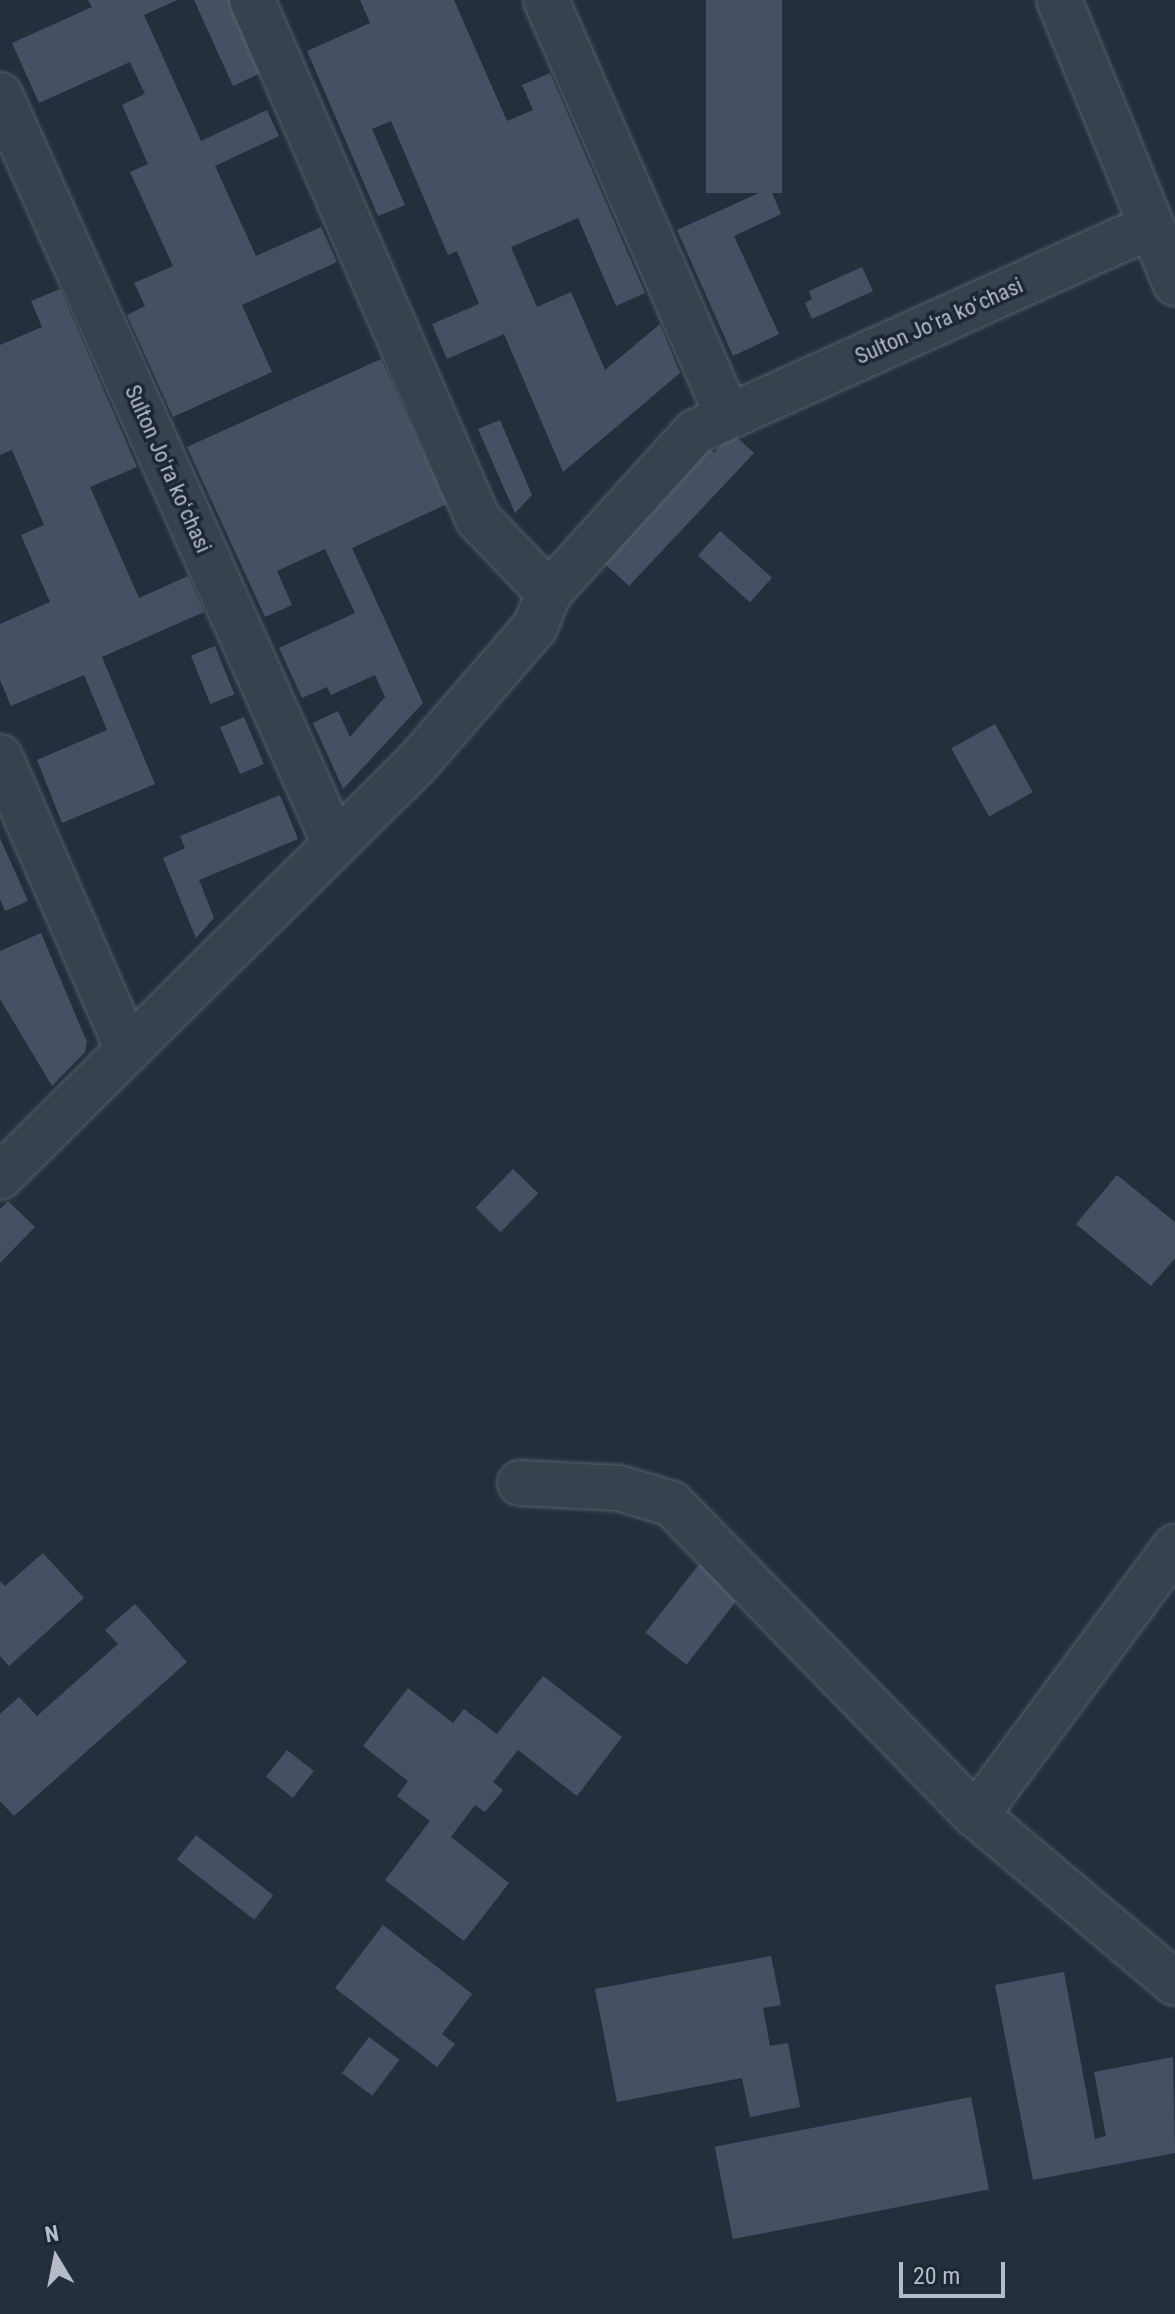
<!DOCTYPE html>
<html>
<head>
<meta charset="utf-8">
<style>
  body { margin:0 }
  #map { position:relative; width:1175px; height:2314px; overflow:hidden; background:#242f3e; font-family:"Roboto Condensed",sans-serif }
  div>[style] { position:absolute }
  .building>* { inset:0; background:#455162; transform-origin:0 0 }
  .roads { filter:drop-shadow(0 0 2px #565f6c) drop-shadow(0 0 2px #565f6c) }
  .minor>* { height:44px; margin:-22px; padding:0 22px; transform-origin:22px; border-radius:22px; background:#38414e }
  span { translate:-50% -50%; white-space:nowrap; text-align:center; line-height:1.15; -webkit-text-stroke:7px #1d2633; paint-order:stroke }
  .street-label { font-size:22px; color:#b4bcc9 }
  .north { position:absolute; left:16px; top:2218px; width:80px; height:80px; -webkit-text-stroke:6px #1d2633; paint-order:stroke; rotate:350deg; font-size:22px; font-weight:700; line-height:32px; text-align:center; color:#b4bcc9 }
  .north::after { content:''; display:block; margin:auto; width:28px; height:36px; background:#b4bcc9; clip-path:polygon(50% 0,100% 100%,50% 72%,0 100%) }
  .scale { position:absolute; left:899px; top:2262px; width:106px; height:36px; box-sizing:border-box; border:4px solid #b4bcc9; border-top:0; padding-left:10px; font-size:24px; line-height:28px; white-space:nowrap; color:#b4bcc9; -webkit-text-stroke:6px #1d2633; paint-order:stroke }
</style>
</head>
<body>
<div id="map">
  <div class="building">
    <div style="clip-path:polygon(88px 0,177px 0,144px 15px,201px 141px,267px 110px,279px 136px,215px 166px,256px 256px,321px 227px,337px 262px,242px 305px,272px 372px,173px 417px,127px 315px,145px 306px,134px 283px,173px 266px,130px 172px,148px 164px,122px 105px,145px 94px,130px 62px,39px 103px,12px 43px,92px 7px)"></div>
    <div style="clip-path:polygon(194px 0,230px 0,263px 72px,233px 86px)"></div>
    <div style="clip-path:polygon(360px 0,454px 0,507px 121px,533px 110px,522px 85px,550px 73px,645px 293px,616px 306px,578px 218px,511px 247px,537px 307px,571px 292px,605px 370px,660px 324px,680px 373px,563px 472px,504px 334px,447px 359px,432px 324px,479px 304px,457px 251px,448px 255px,391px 121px,372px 129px,405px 205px,378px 216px,307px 51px,370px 23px)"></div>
    <div style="left:706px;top:0;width:76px;height:193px"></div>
    <div style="clip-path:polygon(770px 188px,781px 214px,734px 236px,779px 334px,733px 356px,677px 230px)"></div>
    <div style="clip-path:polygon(862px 267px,873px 291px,812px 319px,805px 303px,812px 299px,809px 291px)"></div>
    <div style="clip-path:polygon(60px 289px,137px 467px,90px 487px,139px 598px,188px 576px,204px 612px,102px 657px,155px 784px,62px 823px,37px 760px,107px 730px,84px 675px,11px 706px,0 680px,0 624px,50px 602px,21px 535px,44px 525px,12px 450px,0 455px,0 345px,42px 327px,31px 301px)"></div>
    <div style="clip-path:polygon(381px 359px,447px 504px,352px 548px,423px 703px,343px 789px,313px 723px,338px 711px,350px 737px,385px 697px,375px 675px,331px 695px,327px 687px,302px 698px,279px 648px,355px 613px,325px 549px,277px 571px,292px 605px,265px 617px,187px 447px)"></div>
    <div style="clip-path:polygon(500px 420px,532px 495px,515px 513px,478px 429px)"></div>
    <div style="clip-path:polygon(732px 433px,754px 453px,629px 586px,595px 555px,706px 446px,714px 453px)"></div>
    <div style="left:720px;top:531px;width:70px;height:33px;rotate:42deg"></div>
    <div style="left:215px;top:646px;width:52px;height:26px;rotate:68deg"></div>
    <div style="left:244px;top:717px;width:51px;height:26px;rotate:67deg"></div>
    <div style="left:995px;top:724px;width:78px;height:50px;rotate:61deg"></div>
    <div style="clip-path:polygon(280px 795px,298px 839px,199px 880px,214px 918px,196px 938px,163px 858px,185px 848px,180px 836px)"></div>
    <div style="clip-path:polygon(0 838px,28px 901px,5px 911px,0 899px)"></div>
    <div style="clip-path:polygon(41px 933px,87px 1042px,85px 1052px,52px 1086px,0 999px,0 951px)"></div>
    <div style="left:513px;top:1169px;width:35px;height:54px;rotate:44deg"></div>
    <div style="clip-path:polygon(1117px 1175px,1175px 1222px,1175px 1258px,1151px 1286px,1076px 1224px)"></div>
    <div style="clip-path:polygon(8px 1201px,35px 1227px,0 1263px,0 1209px)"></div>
    <div style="clip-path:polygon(43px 1553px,84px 1598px,9px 1666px,0 1656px,0 1581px,5px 1586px)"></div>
    <div style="left:707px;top:1554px;width:52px;height:100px;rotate:38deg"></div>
    <div style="clip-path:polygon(135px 1604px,187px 1662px,14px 1816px,0 1801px,0 1714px,19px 1697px,37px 1716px,118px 1644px,105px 1630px)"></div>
    <div style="clip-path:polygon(543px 1676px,622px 1737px,577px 1796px,518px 1750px,493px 1782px,503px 1790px,485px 1812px,475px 1805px,451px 1837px,509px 1883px,464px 1941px,385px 1880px,430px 1821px,397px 1796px,408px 1781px,363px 1746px,408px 1688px,453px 1723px,464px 1709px,497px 1734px)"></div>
    <div style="left:287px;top:1750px;width:34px;height:34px;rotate:38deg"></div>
    <div style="left:196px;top:1835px;width:98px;height:31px;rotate:38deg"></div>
    <div style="clip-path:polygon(383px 1925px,472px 1994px,442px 2034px,455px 2044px,437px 2067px,335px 1988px)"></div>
    <div style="clip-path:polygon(771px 1956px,781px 2005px,763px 2008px,770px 2046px,788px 2043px,800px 2107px,750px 2117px,742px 2078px,617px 2102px,595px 1989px)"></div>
    <div style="clip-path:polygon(1064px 1972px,1095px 2139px,1106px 2136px,1094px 2072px,1173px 2057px,1175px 2153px,1033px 2180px,995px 1985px)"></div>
    <div style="left:369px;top:2037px;width:38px;height:45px;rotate:37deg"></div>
    <div style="left:971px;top:2097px;width:94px;height:261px;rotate:79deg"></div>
  </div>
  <div class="roads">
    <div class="minor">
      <div style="left:252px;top:0;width:566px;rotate:66.47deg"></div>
      <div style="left:478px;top:519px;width:103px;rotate:46.2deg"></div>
      <div style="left:546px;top:0;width:454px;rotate:66.4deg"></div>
      <div style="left:1059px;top:0;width:306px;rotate:67.7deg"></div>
      <div style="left:0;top:95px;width:821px;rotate:65.9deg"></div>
      <div style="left:0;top:757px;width:320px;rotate:66.4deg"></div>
      <div style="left:0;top:1177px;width:589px;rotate:-44.79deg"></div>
      <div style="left:418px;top:762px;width:179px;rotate:-49.1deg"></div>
      <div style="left:535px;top:627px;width:37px;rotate:-68deg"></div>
      <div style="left:549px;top:593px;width:217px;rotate:-47.8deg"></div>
      <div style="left:695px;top:432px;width:500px;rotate:-24.31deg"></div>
      <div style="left:520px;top:1483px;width:99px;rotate:2.9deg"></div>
      <div style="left:619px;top:1488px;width:55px;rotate:16.8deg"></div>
      <div style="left:672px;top:1504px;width:435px;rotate:45.7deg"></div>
      <div style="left:976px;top:1815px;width:260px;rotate:40.2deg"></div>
      <div style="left:976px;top:1815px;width:334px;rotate:-53.4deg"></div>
    </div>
  </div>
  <div class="street-label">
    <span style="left:939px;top:321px;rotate:-24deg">Sulton Joʻra koʻchasi</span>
    <span style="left:168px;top:469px;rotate:66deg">Sulton Joʻra koʻchasi</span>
  </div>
  <div class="north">N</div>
  <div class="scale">20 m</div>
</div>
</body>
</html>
